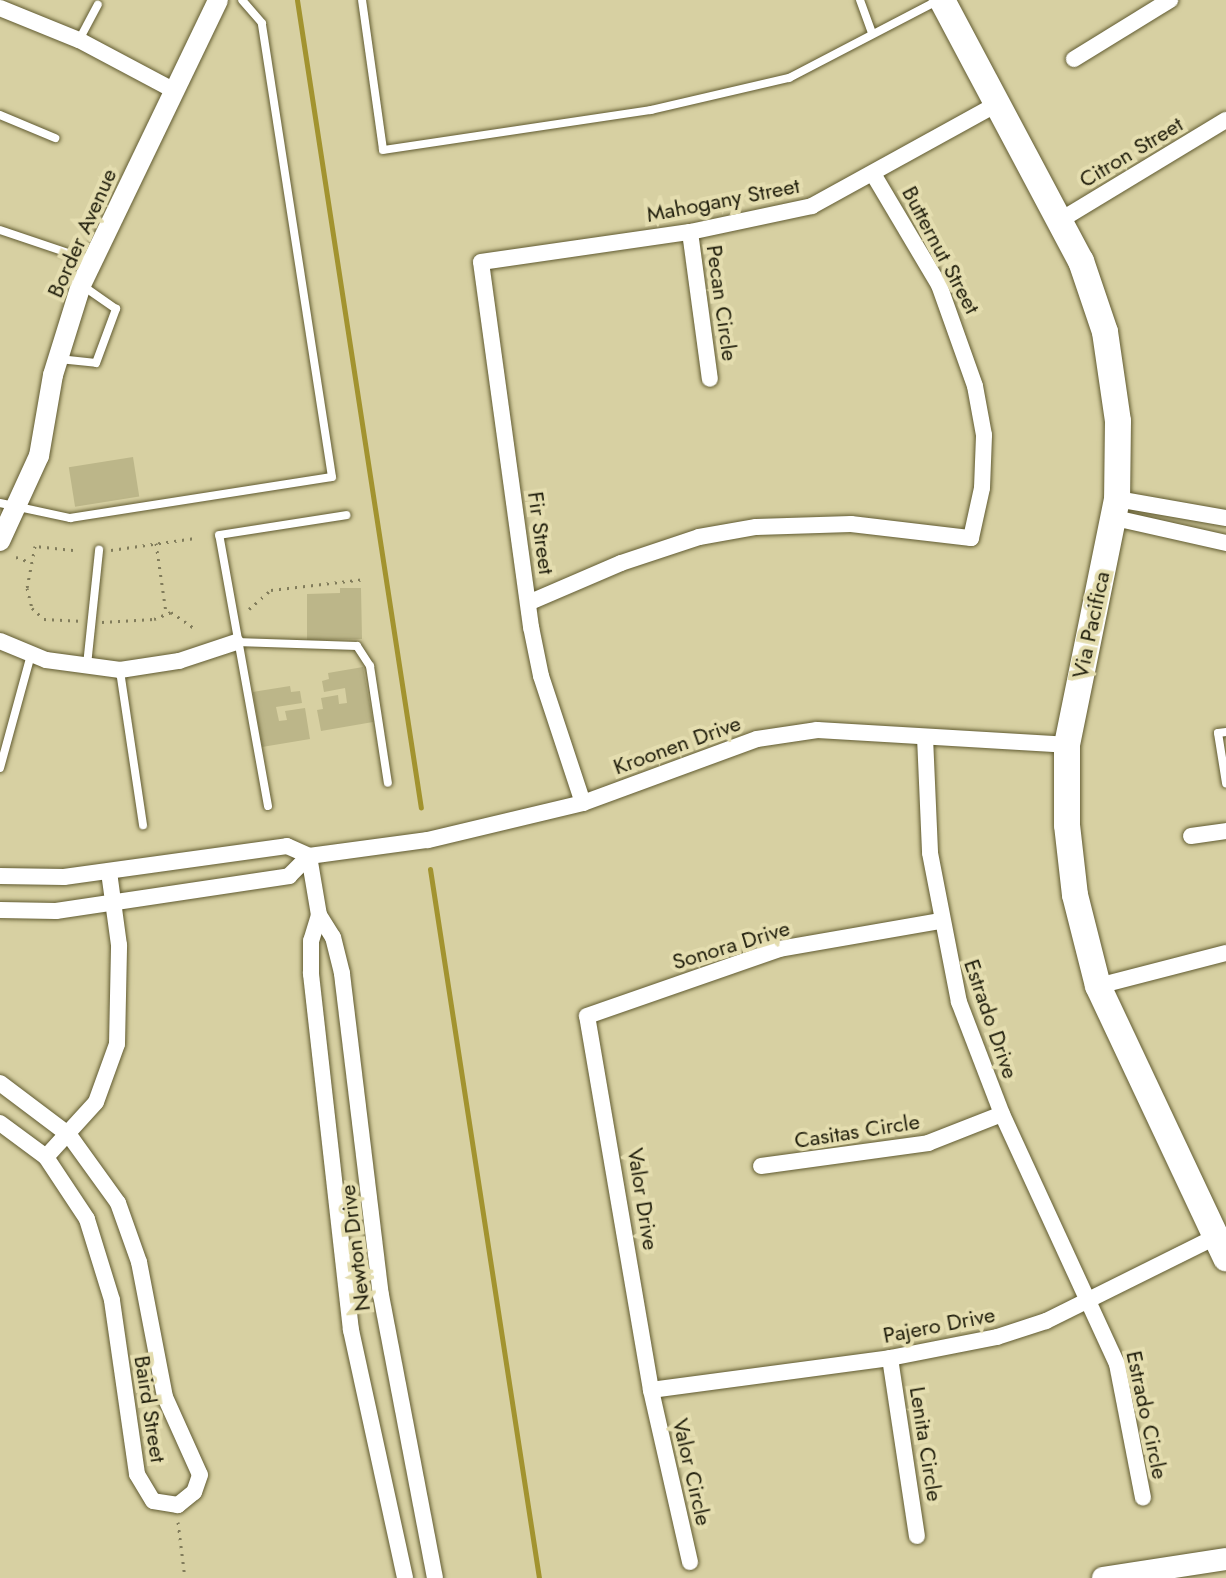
<!DOCTYPE html>
<html>
<head>
<meta charset="utf-8">
<style>
  body { margin:0 }
  #map { position:relative; width:1226px; height:1578px; overflow:hidden; background:#d7d0a2; font-family:Jost,sans-serif }
  div>[style] { position:absolute }
  .stream>* { height:5px; margin:-2.5px; padding:0 2.5px; transform-origin:2.5px; border-radius:2.5px; background:#a2932f }
  .building>* { inset:0; background:#bcb689; transform-origin:0 0 }
  .path>* { height:3px; margin-top:-1.5px; transform-origin:0; background:repeating-linear-gradient(90deg,#817c5b 0 2px,transparent 0 8px) }
  .roads { filter:drop-shadow(0 0 2px #615b31) drop-shadow(0 0 2px #615b31) }
  .service>* { height:8px; margin:-4px; padding:0 4px; transform-origin:4px; border-radius:4px; background:#fff }
  .minor>* { height:16px; margin:-8px; padding:0 8px; transform-origin:8px; border-radius:8px; background:#fff }
  .tertiary>* { height:20px; margin:-10px; padding:0 10px; transform-origin:10px; border-radius:10px; background:#fff }
  .secondary>* { height:22px; margin:-11px; padding:0 11px; transform-origin:11px; border-radius:11px; background:#fff }
  .primary>* { height:26px; margin:-13px; padding:0 13px; transform-origin:13px; border-radius:13px; background:#fff }
  span { translate:-50% -50%; white-space:nowrap; text-align:center; line-height:1.15; -webkit-text-stroke:8px #e4ddaf; paint-order:stroke }
  .street-label { font-size:22px; color:#1f1d0b }
</style>
</head>
<body>
<div id="map">
  <div class="stream">
    <div style="left:297px;top:0;width:817px;rotate:81.28deg"></div>
    <div style="left:430px;top:869px;width:717px;rotate:81.26deg"></div>
  </div>
  <div class="building">
    <div style="left:133px;top:457px;width:40px;height:65px;rotate:81deg"></div>
    <div style="clip-path:polygon(340px 588px,361px 588px,362px 639px,307px 640px,307px 594px,340px 593px)"></div>
    <div style="clip-path:polygon(363px 667px,373px 722px,321px 731px,317px 710px,323px 709px,321px 698px,338px 695px,339px 704px,347px 703px,345px 688px,324px 692px,322px 681px,329px 679px,328px 673px)"></div>
    <div style="clip-path:polygon(290px 686px,291px 692px,300px 691px,302px 703px,276px 707px,279px 721px,287px 720px,285px 711px,305px 708px,310px 739px,262px 747px,253px 692px)"></div>
  </div>
  <div class="path">
    <div style="left:156px;top:543px;width:70px;rotate:81.8deg"></div>
    <div style="left:73px;top:550px;width:38px;rotate:-174deg"></div>
    <div style="left:35px;top:546px;width:43px;rotate:100.8deg"></div>
    <div style="left:27px;top:588px;width:21px;rotate:76deg"></div>
    <div style="left:32px;top:608px;width:16px;rotate:43deg"></div>
    <div style="left:44px;top:619px;width:35px;rotate:3deg"></div>
    <div style="left:111px;top:550px;width:85px;rotate:-8.1deg"></div>
    <div style="left:16px;top:557px;width:12px;rotate:20deg"></div>
    <div style="left:249px;top:609px;width:29px;rotate:-41deg"></div>
    <div style="left:271px;top:590px;width:95px;rotate:-6.7deg"></div>
    <div style="left:102px;top:622px;width:52px;rotate:-3.3deg"></div>
    <div style="left:154px;top:619px;width:18px;rotate:-22deg"></div>
    <div style="left:171px;top:612px;width:28px;rotate:35deg"></div>
    <div style="left:178px;top:1522px;width:56px;rotate:82.9deg"></div>
  </div>
  <div class="roads">
    <div class="service">
      <div style="left:362px;top:0;width:151px;rotate:82deg"></div>
      <div style="left:383px;top:150px;width:271px;rotate:-8.5deg"></div>
      <div style="left:651px;top:110px;width:142px;rotate:-13.1deg"></div>
      <div style="left:789px;top:78px;width:167px;rotate:-27.5deg"></div>
      <div style="left:860px;top:0;width:35px;rotate:70deg"></div>
      <div style="left:79px;top:40px;width:40px;rotate:-62deg"></div>
      <div style="left:0;top:115px;width:60px;rotate:22.7deg"></div>
      <div style="left:0;top:230px;width:97px;rotate:18.6deg"></div>
      <div style="left:59px;top:359px;width:37px;rotate:6deg"></div>
      <div style="left:96px;top:363px;width:58px;rotate:-69.7deg"></div>
      <div style="left:116px;top:309px;width:40px;rotate:-145.1deg"></div>
      <div style="left:0;top:503px;width:72px;rotate:12.1deg"></div>
      <div style="left:70px;top:518px;width:265px;rotate:-8.9deg"></div>
      <div style="left:332px;top:477px;width:459px;rotate:-98.8deg"></div>
      <div style="left:262px;top:23px;width:30px;rotate:-131deg"></div>
      <div style="left:236px;top:642px;width:121px;rotate:1.9deg"></div>
      <div style="left:357px;top:646px;width:24px;rotate:57deg"></div>
      <div style="left:370px;top:666px;width:118px;rotate:81.3deg"></div>
      <div style="left:87px;top:665px;width:116px;rotate:-84deg"></div>
      <div style="left:120px;top:671px;width:156px;rotate:81.5deg"></div>
      <div style="left:1226px;top:732px;width:8px;rotate:173deg"></div>
      <div style="left:1218px;top:733px;width:51px;rotate:80.9deg"></div>
      <div style="left:0;top:768px;width:117px;rotate:-74.7deg"></div>
      <div style="left:268px;top:806px;width:275px;rotate:-100.2deg"></div>
      <div style="left:219px;top:535px;width:129px;rotate:-8.9deg"></div>
    </div>
    <div class="minor">
      <div style="left:0;top:8px;width:85px;rotate:22.1deg"></div>
      <div style="left:79px;top:40px;width:106px;rotate:28deg"></div>
      <div style="left:1074px;top:59px;width:113px;rotate:-31.6deg"></div>
      <div style="left:1059px;top:221px;width:195px;rotate:-31.2deg"></div>
      <div style="left:690px;top:232px;width:148px;rotate:82.3deg"></div>
      <div style="left:1117px;top:499px;width:111px;rotate:9.9deg"></div>
      <div style="left:1115px;top:518px;width:114px;rotate:12.7deg"></div>
      <div style="left:528px;top:603px;width:101px;rotate:-23.3deg"></div>
      <div style="left:621px;top:563px;width:82px;rotate:-18.4deg"></div>
      <div style="left:699px;top:537px;width:58px;rotate:-10deg"></div>
      <div style="left:756px;top:527px;width:95px;rotate:-1.8deg"></div>
      <div style="left:851px;top:524px;width:121px;rotate:6.7deg"></div>
      <div style="left:971px;top:538px;width:51px;rotate:-77.6deg"></div>
      <div style="left:982px;top:488px;width:53px;rotate:-87.8deg"></div>
      <div style="left:984px;top:435px;width:50px;rotate:-100.4deg"></div>
      <div style="left:975px;top:386px;width:107px;rotate:-109.6deg"></div>
      <div style="left:939px;top:285px;width:129px;rotate:-120.7deg"></div>
      <div style="left:0;top:641px;width:50px;rotate:22.4deg"></div>
      <div style="left:46px;top:660px;width:75px;rotate:7.7deg"></div>
      <div style="left:120px;top:670px;width:60px;rotate:-8.7deg"></div>
      <div style="left:179px;top:661px;width:60px;rotate:-18.4deg"></div>
      <div style="left:925px;top:737px;width:116px;rotate:87.5deg"></div>
      <div style="left:930px;top:853px;width:152px;rotate:79deg"></div>
      <div style="left:959px;top:1002px;width:120px;rotate:69deg"></div>
      <div style="left:1002px;top:1114px;width:275px;rotate:65.3deg"></div>
      <div style="left:1117px;top:1364px;width:136px;rotate:79deg"></div>
      <div style="left:583px;top:803px;width:134px;rotate:-108.3deg"></div>
      <div style="left:541px;top:676px;width:50px;rotate:-101.5deg"></div>
      <div style="left:531px;top:627px;width:368px;rotate:-97.8deg"></div>
      <div style="left:481px;top:262px;width:211px;rotate:-8.2deg"></div>
      <div style="left:690px;top:232px;width:125px;rotate:-12deg"></div>
      <div style="left:812px;top:206px;width:211px;rotate:-28.9deg"></div>
      <div style="left:1191px;top:836px;width:35px;rotate:-8deg"></div>
      <div style="left:309px;top:856px;width:60px;rotate:80.4deg"></div>
      <div style="left:319px;top:915px;width:26px;rotate:58deg"></div>
      <div style="left:333px;top:937px;width:38px;rotate:76deg"></div>
      <div style="left:342px;top:974px;width:323px;rotate:83.1deg"></div>
      <div style="left:381px;top:1295px;width:288px;rotate:79.2deg"></div>
      <div style="left:0;top:876px;width:64px;rotate:0.9deg"></div>
      <div style="left:64px;top:877px;width:225px;rotate:-7.9deg"></div>
      <div style="left:287px;top:846px;width:24px;rotate:24deg"></div>
      <div style="left:309px;top:856px;width:120px;rotate:-7.7deg"></div>
      <div style="left:428px;top:840px;width:159px;rotate:-13.4deg"></div>
      <div style="left:583px;top:803px;width:185px;rotate:-20.2deg"></div>
      <div style="left:757px;top:739px;width:61px;rotate:-8.5deg"></div>
      <div style="left:817px;top:730px;width:250px;rotate:3.4deg"></div>
      <div style="left:0;top:910px;width:56px;rotate:1deg"></div>
      <div style="left:56px;top:911px;width:236px;rotate:-8.5deg"></div>
      <div style="left:289px;top:876px;width:28px;rotate:-45deg"></div>
      <div style="left:319px;top:915px;width:27px;rotate:107deg"></div>
      <div style="left:311px;top:941px;width:33px;rotate:90deg"></div>
      <div style="left:311px;top:974px;width:358px;rotate:83.6deg"></div>
      <div style="left:351px;top:1330px;width:254px;rotate:77.7deg"></div>
      <div style="left:1098px;top:986px;width:132px;rotate:-14.5deg"></div>
      <div style="left:0;top:1083px;width:86px;rotate:37deg"></div>
      <div style="left:69px;top:1135px;width:84px;rotate:54.2deg"></div>
      <div style="left:118px;top:1203px;width:63px;rotate:70.4deg"></div>
      <div style="left:139px;top:1262px;width:137px;rotate:79.1deg"></div>
      <div style="left:165px;top:1397px;width:85px;rotate:65.8deg"></div>
      <div style="left:200px;top:1475px;width:18px;rotate:109deg"></div>
      <div style="left:194px;top:1492px;width:21px;rotate:141deg"></div>
      <div style="left:178px;top:1505px;width:25px;rotate:-171deg"></div>
      <div style="left:153px;top:1501px;width:31px;rotate:-121deg"></div>
      <div style="left:137px;top:1474px;width:176px;rotate:-98.2deg"></div>
      <div style="left:112px;top:1300px;width:85px;rotate:-107.2deg"></div>
      <div style="left:87px;top:1219px;width:74px;rotate:-123.5deg"></div>
      <div style="left:46px;top:1157px;width:57px;rotate:-143.5deg"></div>
      <div style="left:46px;top:1157px;width:74px;rotate:-47.7deg"></div>
      <div style="left:96px;top:1102px;width:62px;rotate:-70.1deg"></div>
      <div style="left:117px;top:1044px;width:99px;rotate:-88.8deg"></div>
      <div style="left:119px;top:945px;width:74px;rotate:-97.8deg"></div>
      <div style="left:761px;top:1166px;width:169px;rotate:-7.8deg"></div>
      <div style="left:928px;top:1143px;width:79px;rotate:-21.4deg"></div>
      <div style="left:890px;top:1358px;width:180px;rotate:81.4deg"></div>
      <div style="left:651px;top:1390px;width:241px;rotate:-7.6deg"></div>
      <div style="left:890px;top:1358px;width:109px;rotate:-11.1deg"></div>
      <div style="left:997px;top:1337px;width:52px;rotate:-18.1deg"></div>
      <div style="left:1046px;top:1321px;width:195px;rotate:-26.4deg"></div>
      <div style="left:690px;top:1562px;width:176px;rotate:-102.8deg"></div>
      <div style="left:651px;top:1390px;width:379px;rotate:-99.7deg"></div>
      <div style="left:587px;top:1016px;width:203px;rotate:-19.2deg"></div>
      <div style="left:779px;top:949px;width:162px;rotate:-9.9deg"></div>
    </div>
    <div class="tertiary">
      <div style="left:0;top:541px;width:94px;rotate:-65.4deg"></div>
      <div style="left:39px;top:456px;width:82px;rotate:-80.2deg"></div>
      <div style="left:53px;top:375px;width:94px;rotate:-72.7deg"></div>
      <div style="left:81px;top:285px;width:316px;rotate:-64.3deg"></div>
    </div>
    <div class="secondary">
      <div style="left:1103px;top:1578px;width:124px;rotate:-8.8deg"></div>
    </div>
    <div class="primary">
      <div style="left:942px;top:0;width:296px;rotate:62deg"></div>
      <div style="left:1081px;top:261px;width:75px;rotate:71.3deg"></div>
      <div style="left:1105px;top:332px;width:90px;rotate:81.7deg"></div>
      <div style="left:1118px;top:421px;width:78px;rotate:90.7deg"></div>
      <div style="left:1117px;top:499px;width:251px;rotate:101.5deg"></div>
      <div style="left:1067px;top:745px;width:80px;rotate:90deg"></div>
      <div style="left:1067px;top:825px;width:70px;rotate:83.5deg"></div>
      <div style="left:1075px;top:895px;width:94px;rotate:75.8deg"></div>
      <div style="left:1098px;top:986px;width:301px;rotate:64.8deg"></div>
    </div>
  </div>
  <div class="street-label">
    <span style="left:1131px;top:152px;rotate:-31deg">Citron Street</span>
    <span style="left:723px;top:200px;rotate:-11deg">Mahogany Street</span>
    <span style="left:82px;top:233px;rotate:-66deg">Border Avenue</span>
    <span style="left:941px;top:250px;rotate:62deg">Butternut Street</span>
    <span style="left:722px;top:303px;rotate:82deg">Pecan Circle</span>
    <span style="left:541px;top:533px;rotate:82deg">Fir Street</span>
    <span style="left:1091px;top:625px;rotate:-78deg">Via Pacifica</span>
    <span style="left:677px;top:745px;rotate:-20deg">Kroonen Drive</span>
    <span style="left:731px;top:945px;rotate:-17deg">Sonora Drive</span>
    <span style="left:991px;top:1019px;rotate:71deg">Estrado Drive</span>
    <span style="left:857px;top:1131px;rotate:-9deg">Casitas Circle</span>
    <span style="left:643px;top:1199px;rotate:81deg">Valor Drive</span>
    <span style="left:355px;top:1248px;rotate:-97deg">Newton Drive</span>
    <span style="left:939px;top:1325px;rotate:-11deg">Pajero Drive</span>
    <span style="left:150px;top:1409px;rotate:81deg">Baird Street</span>
    <span style="left:1147px;top:1415px;rotate:78deg">Estrado Circle</span>
    <span style="left:926px;top:1444px;rotate:81deg">Lenita Circle</span>
    <span style="left:692px;top:1472px;rotate:77deg">Valor Circle</span>
  </div>
</div>
</body>
</html>
